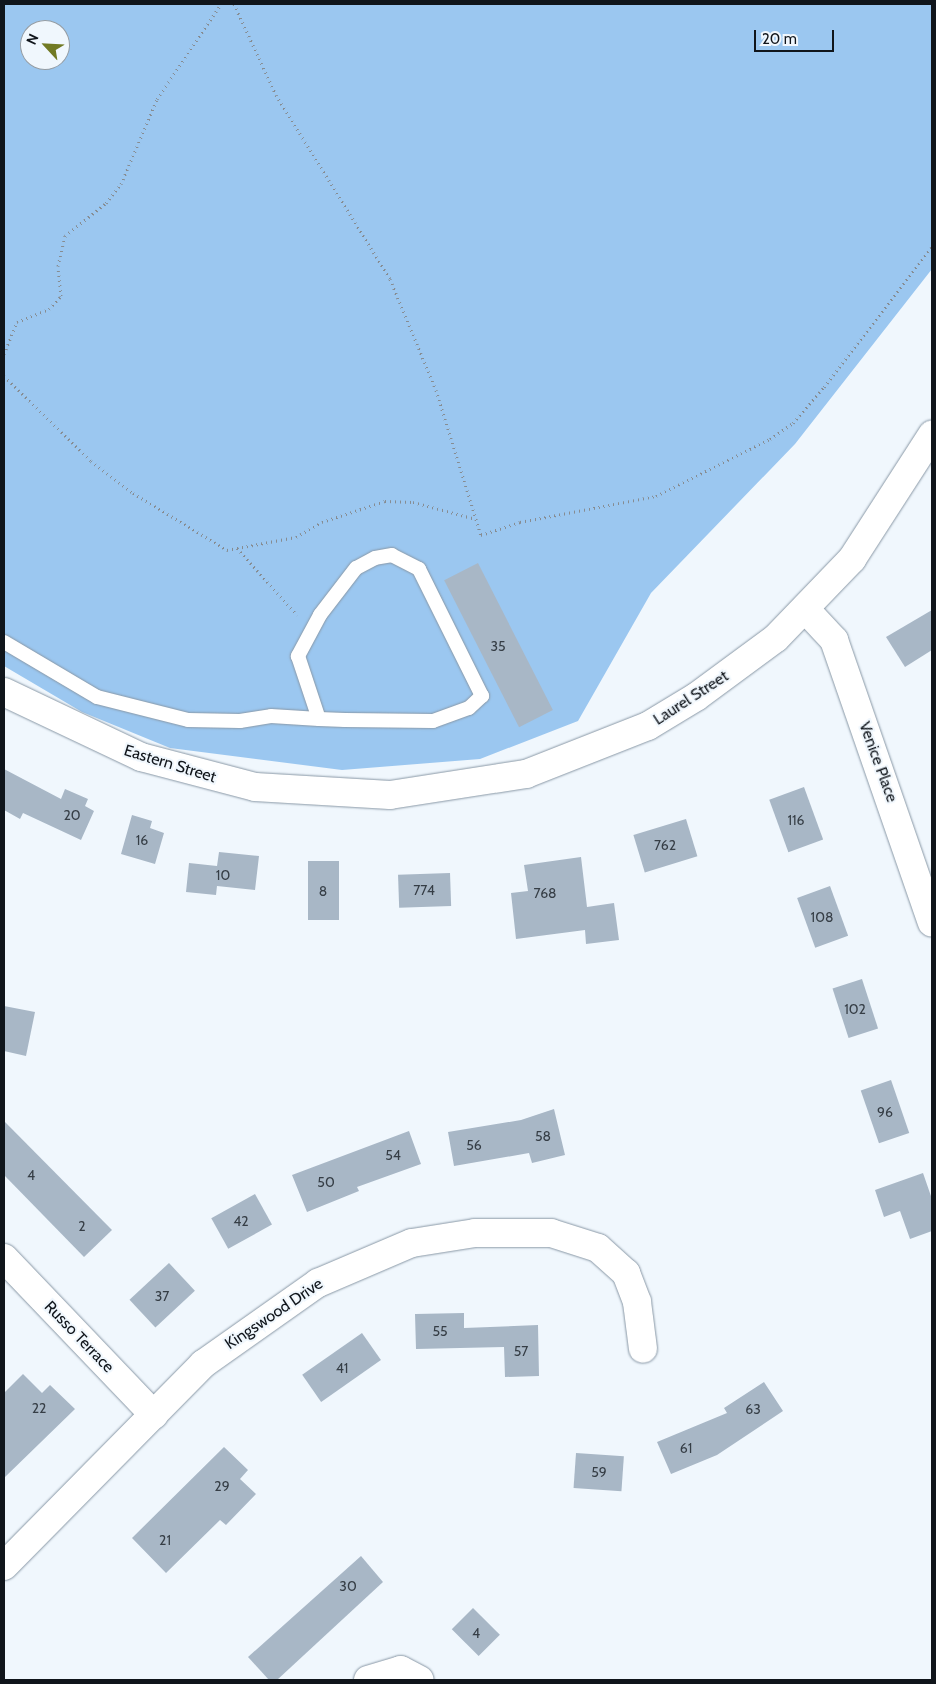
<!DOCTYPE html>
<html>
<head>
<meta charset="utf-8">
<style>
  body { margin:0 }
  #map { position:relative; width:936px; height:1684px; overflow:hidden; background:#f0f7fd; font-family:Cabin,sans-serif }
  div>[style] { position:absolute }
  .green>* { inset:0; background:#9bc7f0 }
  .building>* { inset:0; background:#a8b7c6; transform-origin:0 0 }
  .path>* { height:3px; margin-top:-1.5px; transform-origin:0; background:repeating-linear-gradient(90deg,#868c92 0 1px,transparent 0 5px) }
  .roads { filter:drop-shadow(0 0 1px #8998a6) drop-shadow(0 0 1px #8998a6) }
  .service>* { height:14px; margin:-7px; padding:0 7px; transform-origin:7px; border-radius:7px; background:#fff }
  .minor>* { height:28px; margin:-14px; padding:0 14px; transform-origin:14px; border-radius:14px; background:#fff }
  .tertiary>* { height:28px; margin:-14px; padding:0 14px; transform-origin:14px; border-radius:14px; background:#fff }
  span { translate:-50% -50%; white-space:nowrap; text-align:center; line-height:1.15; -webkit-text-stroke:4px #f0f7fd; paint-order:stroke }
  .number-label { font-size:14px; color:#363e46 }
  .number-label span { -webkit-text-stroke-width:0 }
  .street-label { font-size:16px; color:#10151b }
  .frame { position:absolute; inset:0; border:5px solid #10151b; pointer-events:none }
  .north { position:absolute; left:20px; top:20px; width:50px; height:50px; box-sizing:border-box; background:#f0f7fd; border:1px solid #969da3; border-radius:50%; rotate:295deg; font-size:14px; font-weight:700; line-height:20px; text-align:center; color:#10151b }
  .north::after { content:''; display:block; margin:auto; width:18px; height:22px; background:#717a24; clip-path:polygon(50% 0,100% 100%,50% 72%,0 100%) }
  .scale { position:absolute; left:754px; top:30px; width:80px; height:22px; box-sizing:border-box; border:2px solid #10151b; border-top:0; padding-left:6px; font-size:15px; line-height:18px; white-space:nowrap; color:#10151b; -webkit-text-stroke:4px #f0f7fd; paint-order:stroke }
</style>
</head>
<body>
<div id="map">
  <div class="green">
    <div style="clip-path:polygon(evenodd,4px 4px,932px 4px,932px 269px,795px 444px,651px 593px,578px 721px,480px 759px,342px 770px,170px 748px,82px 712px,4px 666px,4px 4px,30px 30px,60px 30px,60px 60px,30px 60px,30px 30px)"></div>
  </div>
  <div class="building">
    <div style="left:478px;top:563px;width:165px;height:38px;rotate:63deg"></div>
    <div style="clip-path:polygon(932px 610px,932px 650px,905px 667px,886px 637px)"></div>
    <div style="clip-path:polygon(4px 769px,61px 799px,65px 789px,88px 799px,85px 806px,94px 811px,81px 840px,23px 813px,20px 819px,4px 810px)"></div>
    <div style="left:804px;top:787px;width:56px;height:37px;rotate:70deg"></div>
    <div style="clip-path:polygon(132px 815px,152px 821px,150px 828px,164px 833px,155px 864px,121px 854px)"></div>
    <div style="left:686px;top:819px;width:39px;height:55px;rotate:73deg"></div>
    <div style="clip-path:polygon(219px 852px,259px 856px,255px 890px,217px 886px,216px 895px,186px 892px,189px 863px,217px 866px)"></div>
    <div style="clip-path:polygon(581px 857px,587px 907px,614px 903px,619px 940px,586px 944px,585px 930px,516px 939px,511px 893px,528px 891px,524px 865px)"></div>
    <div style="left:308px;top:861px;width:31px;height:59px"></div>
    <div style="left:450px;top:873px;width:33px;height:52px;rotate:88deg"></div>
    <div style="left:830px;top:886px;width:53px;height:35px;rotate:70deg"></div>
    <div style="left:862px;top:979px;width:52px;height:31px;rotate:72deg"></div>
    <div style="clip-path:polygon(4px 1006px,35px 1012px,26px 1056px,4px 1051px)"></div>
    <div style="left:891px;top:1080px;width:56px;height:32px;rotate:71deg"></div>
    <div style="clip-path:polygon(554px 1109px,565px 1155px,532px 1163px,529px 1153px,454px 1166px,448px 1132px,521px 1120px)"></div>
    <div style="clip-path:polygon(4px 1121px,112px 1230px,84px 1257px,4px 1175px)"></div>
    <div style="clip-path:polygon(409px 1131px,421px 1164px,357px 1187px,359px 1191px,307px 1212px,292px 1175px)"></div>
    <div style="clip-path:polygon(923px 1173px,932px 1199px,932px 1231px,910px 1239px,900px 1211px,884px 1217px,875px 1190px)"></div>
    <div style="left:255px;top:1194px;width:35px;height:50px;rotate:61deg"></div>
    <div style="left:169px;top:1263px;width:38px;height:54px;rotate:47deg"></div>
    <div style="clip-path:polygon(464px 1313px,464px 1328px,538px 1325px,539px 1376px,505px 1377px,504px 1347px,416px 1349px,415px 1314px)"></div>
    <div style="left:362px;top:1333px;width:33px;height:73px;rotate:55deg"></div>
    <div style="clip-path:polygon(23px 1374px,42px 1393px,50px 1385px,75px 1409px,4px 1478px,4px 1393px)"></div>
    <div style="clip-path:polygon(764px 1382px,783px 1411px,717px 1455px,671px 1474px,657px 1442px,727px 1413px,724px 1408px)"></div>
    <div style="clip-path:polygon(224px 1447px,248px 1470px,240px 1479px,256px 1494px,226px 1525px,220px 1520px,166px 1573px,132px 1538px)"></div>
    <div style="left:576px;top:1453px;width:48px;height:35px;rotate:4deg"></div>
    <div style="clip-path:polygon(361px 1556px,383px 1582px,277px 1680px,269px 1680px,248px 1657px)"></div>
    <div style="left:473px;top:1608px;width:38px;height:30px;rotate:45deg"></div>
  </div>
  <div class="path">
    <div style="left:234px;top:4px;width:100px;rotate:65.2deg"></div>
    <div style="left:276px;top:95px;width:216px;rotate:58.2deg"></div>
    <div style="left:390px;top:279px;width:120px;rotate:67.5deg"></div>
    <div style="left:436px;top:390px;width:152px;rotate:72.8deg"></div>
    <div style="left:481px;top:535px;width:41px;rotate:-18.4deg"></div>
    <div style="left:520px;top:522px;width:138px;rotate:-10.8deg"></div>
    <div style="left:656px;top:496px;width:127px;rotate:-26.6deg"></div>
    <div style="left:770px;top:439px;width:28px;rotate:-35deg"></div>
    <div style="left:793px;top:423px;width:48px;rotate:-49.3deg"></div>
    <div style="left:824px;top:387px;width:177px;rotate:-52.4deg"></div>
    <div style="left:4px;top:354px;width:35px;rotate:-68deg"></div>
    <div style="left:17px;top:322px;width:35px;rotate:-22deg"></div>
    <div style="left:49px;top:309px;width:18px;rotate:-47deg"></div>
    <div style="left:61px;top:296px;width:30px;rotate:-96deg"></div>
    <div style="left:58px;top:266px;width:31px;rotate:-77deg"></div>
    <div style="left:65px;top:236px;width:53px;rotate:-38.8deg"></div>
    <div style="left:106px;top:203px;width:24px;rotate:-52deg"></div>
    <div style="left:121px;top:184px;width:92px;rotate:-67deg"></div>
    <div style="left:157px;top:99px;width:115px;rotate:-56deg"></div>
    <div style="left:4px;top:376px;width:122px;rotate:44.3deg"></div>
    <div style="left:91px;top:461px;width:53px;rotate:37.3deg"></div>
    <div style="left:133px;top:493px;width:110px;rotate:31.2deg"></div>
    <div style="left:227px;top:550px;width:70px;rotate:-10.7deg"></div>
    <div style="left:296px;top:537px;width:30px;rotate:-30deg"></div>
    <div style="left:322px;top:522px;width:66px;rotate:-18.4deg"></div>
    <div style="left:385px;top:501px;width:28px;rotate:2deg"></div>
    <div style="left:413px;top:502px;width:65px;rotate:15.1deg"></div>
    <div style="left:237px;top:548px;width:90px;rotate:48.2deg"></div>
  </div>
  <div class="roads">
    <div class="service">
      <div style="left:4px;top:642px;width:108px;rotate:30.6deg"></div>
      <div style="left:97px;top:697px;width:94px;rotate:14.2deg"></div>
      <div style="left:188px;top:720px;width:52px;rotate:1.1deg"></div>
      <div style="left:240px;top:721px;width:31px;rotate:-9deg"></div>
      <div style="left:271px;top:716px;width:48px;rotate:3.6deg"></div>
      <div style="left:319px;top:719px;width:26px;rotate:2deg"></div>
      <div style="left:345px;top:720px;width:88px;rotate:0.7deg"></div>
      <div style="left:433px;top:721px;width:38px;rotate:-20deg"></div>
      <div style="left:469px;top:708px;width:18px;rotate:-43deg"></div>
      <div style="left:482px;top:696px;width:142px;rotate:-116.4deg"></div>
      <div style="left:419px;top:569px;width:30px;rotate:-153deg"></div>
      <div style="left:392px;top:555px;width:17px;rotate:170deg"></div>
      <div style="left:375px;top:558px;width:21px;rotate:152deg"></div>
      <div style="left:356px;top:568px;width:59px;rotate:127.5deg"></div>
      <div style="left:320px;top:615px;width:47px;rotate:118.2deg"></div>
      <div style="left:298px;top:656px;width:66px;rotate:71.6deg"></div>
    </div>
    <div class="minor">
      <div style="left:807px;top:611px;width:40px;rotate:47deg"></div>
      <div style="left:834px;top:640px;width:299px;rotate:70.9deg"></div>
      <div style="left:4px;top:1258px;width:217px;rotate:46.3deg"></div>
      <div style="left:4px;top:1566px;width:284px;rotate:-45.4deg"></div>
      <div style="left:203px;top:1364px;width:141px;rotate:-35.2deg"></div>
      <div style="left:318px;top:1283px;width:102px;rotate:-23.1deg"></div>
      <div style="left:412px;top:1243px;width:64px;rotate:-9deg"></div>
      <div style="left:475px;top:1233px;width:76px"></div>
      <div style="left:551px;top:1233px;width:49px;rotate:17.7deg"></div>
      <div style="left:598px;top:1248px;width:38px;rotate:42deg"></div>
      <div style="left:626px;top:1273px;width:31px;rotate:69deg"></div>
      <div style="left:637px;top:1302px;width:47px;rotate:82.7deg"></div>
      <div style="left:368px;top:1680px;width:34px;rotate:-17deg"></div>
      <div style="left:401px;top:1670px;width:21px;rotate:28deg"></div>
    </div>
    <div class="tertiary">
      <div style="left:4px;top:692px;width:152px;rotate:25.4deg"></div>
      <div style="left:141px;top:757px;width:118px;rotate:14.7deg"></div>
      <div style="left:255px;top:787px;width:135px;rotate:3.4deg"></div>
      <div style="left:390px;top:795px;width:138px;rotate:-8.8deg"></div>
      <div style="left:526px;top:774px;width:131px;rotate:-21.5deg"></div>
      <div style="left:648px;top:726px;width:56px;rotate:-31.1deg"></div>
      <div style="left:696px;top:697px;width:99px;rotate:-36.4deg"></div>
      <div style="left:776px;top:638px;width:110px;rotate:-46.1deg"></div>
      <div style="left:852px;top:559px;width:148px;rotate:-57.2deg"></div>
    </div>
  </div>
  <div class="number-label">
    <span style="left:498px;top:646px">35</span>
    <span style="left:72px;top:815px">20</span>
    <span style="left:796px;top:820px">116</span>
    <span style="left:142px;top:840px">16</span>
    <span style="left:665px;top:845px">762</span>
    <span style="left:223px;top:875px">10</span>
    <span style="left:424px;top:890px">774</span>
    <span style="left:323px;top:891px">8</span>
    <span style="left:545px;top:893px">768</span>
    <span style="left:822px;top:917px">108</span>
    <span style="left:855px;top:1009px">102</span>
    <span style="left:885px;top:1112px">96</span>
    <span style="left:543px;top:1136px">58</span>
    <span style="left:474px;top:1145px">56</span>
    <span style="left:393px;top:1155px">54</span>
    <span style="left:31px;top:1175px">4</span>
    <span style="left:326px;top:1182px">50</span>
    <span style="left:241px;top:1221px">42</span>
    <span style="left:82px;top:1226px">2</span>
    <span style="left:162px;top:1296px">37</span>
    <span style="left:440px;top:1331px">55</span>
    <span style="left:521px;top:1351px">57</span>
    <span style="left:342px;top:1368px">41</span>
    <span style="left:39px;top:1408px">22</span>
    <span style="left:753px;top:1409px">63</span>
    <span style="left:686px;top:1448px">61</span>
    <span style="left:599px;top:1472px">59</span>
    <span style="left:222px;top:1486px">29</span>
    <span style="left:165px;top:1540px">21</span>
    <span style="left:348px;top:1586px">30</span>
    <span style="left:476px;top:1633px">4</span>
  </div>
  <div class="street-label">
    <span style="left:691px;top:698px;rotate:-33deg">Laurel Street</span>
    <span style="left:878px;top:762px;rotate:70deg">Venice Place</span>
    <span style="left:170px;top:764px;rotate:17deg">Eastern Street</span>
    <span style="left:274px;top:1314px;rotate:-34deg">Kingswood Drive</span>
    <span style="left:79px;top:1337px;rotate:46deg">Russo Terrace</span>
  </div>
  <div class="frame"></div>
  <div class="north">N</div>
  <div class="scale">20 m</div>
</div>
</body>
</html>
